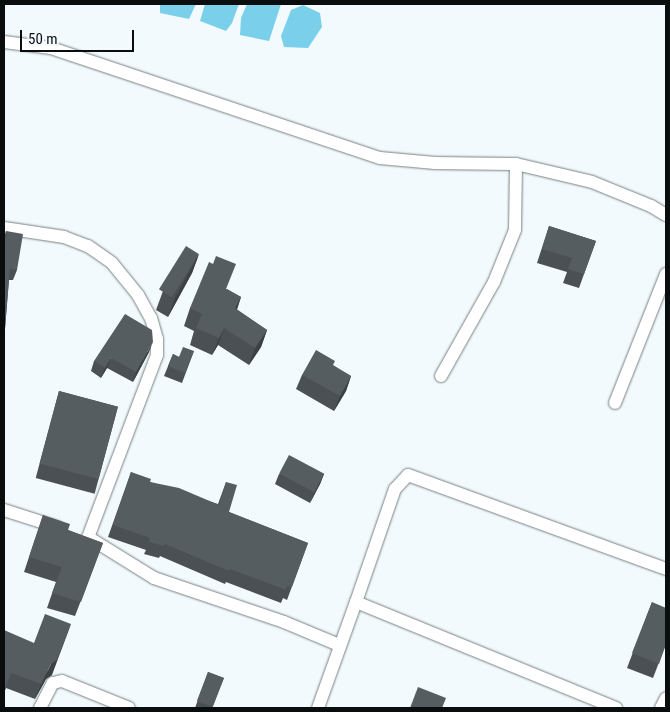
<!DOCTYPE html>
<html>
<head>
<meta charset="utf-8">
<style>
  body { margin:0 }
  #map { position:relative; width:670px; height:712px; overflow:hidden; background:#f2fafd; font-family:"Roboto Condensed",sans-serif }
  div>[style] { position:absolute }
  .water>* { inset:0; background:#7ad0eb }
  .roads { filter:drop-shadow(0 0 1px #798083) drop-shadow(0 0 1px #798083) }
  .minor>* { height:12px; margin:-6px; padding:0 6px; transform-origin:6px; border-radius:6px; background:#fff }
  .wall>* { inset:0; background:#4a5053; transform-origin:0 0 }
  .shaded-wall>* { inset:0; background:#3c4143 }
  .building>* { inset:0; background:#565d60; transform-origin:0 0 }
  span { translate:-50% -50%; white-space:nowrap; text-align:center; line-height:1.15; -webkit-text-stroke:5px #f2fafd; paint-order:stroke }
  .frame { position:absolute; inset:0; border:5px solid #0a0d0e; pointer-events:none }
  .scale { position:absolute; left:20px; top:30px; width:114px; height:22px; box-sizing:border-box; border:2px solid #0a0d0e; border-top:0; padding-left:6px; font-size:15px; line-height:18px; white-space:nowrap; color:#0a0d0e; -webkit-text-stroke:4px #f2fafd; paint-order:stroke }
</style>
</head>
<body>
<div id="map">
  <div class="water">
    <div style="clip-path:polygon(160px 4px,196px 4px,189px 19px,160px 13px)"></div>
    <div style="clip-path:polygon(205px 4px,239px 4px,232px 23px,226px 31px,200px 21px)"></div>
    <div style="clip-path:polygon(247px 4px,281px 4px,269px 41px,240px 35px,241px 18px)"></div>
    <div style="clip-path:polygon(303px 5px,320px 13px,322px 27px,308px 48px,284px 47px,281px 36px,291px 10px)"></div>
  </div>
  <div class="roads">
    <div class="minor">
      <div style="left:4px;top:42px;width:47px;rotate:7.3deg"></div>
      <div style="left:51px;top:48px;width:347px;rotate:18.5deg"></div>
      <div style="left:380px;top:158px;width:55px;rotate:5.2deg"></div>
      <div style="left:435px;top:163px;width:81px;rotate:0.7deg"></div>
      <div style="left:516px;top:164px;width:78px;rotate:13.3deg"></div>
      <div style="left:592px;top:182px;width:64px;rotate:22.1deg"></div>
      <div style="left:651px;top:206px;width:17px;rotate:31deg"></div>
      <div style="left:4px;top:228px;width:61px;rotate:8.5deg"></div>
      <div style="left:64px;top:237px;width:26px;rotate:21deg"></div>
      <div style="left:88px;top:246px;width:29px;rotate:35deg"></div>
      <div style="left:112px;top:263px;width:41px;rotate:50.9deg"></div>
      <div style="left:138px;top:295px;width:26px;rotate:61deg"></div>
      <div style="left:151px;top:318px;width:22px;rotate:74deg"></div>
      <div style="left:157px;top:339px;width:16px;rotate:90deg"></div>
      <div style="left:157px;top:355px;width:196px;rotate:110.7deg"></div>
      <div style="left:441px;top:376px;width:108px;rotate:-60.6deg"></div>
      <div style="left:494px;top:282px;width:56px;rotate:-68deg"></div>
      <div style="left:515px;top:230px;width:66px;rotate:-89.1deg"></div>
      <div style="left:615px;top:403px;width:139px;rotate:-68.4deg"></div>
      <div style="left:4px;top:510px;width:56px;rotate:17.8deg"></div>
      <div style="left:88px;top:537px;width:78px;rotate:31.8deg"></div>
      <div style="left:154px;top:578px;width:137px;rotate:18.7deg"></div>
      <div style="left:284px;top:622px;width:60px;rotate:22.7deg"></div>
      <div style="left:356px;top:602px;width:120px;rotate:-71deg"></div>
      <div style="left:395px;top:489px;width:19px;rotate:-47deg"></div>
      <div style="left:408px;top:475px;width:275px;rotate:20deg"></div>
      <div style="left:40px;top:708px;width:28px;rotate:-63deg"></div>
      <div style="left:53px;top:683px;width:9px;rotate:-13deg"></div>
      <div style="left:62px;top:681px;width:72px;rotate:21.9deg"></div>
      <div style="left:318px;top:708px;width:113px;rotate:-70.3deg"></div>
      <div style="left:356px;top:602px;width:281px;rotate:22.2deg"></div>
      <div style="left:661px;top:708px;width:11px;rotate:-63deg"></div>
    </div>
  </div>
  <div class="wall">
    <div style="clip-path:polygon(549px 226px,596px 241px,579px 288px,563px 283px,567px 272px,537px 263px)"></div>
    <div style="clip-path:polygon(6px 231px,17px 270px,13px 280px,9px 280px,4px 341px,4px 238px)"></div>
    <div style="clip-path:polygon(199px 254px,192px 273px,168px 317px,156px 310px,163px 291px)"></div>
    <div style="clip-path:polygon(227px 289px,241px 297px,237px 310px,267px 330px,261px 347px,249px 365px,218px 345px,212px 355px,190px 345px,194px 331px,184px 326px,190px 308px)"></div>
    <div style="clip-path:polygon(194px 351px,182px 383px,164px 376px,173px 354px,179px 357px)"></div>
    <div style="clip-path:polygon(149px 352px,133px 382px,107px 368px,101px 378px,91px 371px,94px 361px)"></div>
    <div style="clip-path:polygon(333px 366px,351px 376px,346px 391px,334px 411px,296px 389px,302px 375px)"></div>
    <div style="left:59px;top:391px;width:61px;height:90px;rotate:15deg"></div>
    <div style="clip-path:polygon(131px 472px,150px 482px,218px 504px,226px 482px,229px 512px,308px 543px,287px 600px,283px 598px,281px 603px,226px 582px,225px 584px,160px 556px,159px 558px,144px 554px,146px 550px,108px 537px)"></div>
    <div style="clip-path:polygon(279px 474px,324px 474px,320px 484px,310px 503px,275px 484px)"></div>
    <div style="clip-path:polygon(43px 515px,68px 530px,103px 543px,75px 616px,47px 608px,56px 582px,24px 572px)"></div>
    <div style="clip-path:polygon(652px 602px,666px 644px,653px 678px,627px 668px)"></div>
    <div style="clip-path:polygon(4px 630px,52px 675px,46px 679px,35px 699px,6px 688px,4px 693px)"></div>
    <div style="clip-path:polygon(208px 672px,224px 678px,212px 708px,195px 708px)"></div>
  </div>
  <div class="shaded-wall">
    <div style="clip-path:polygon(199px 254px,192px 273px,168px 317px,175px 298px)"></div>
    <div style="clip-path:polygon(241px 297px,235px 314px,235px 308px)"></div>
    <div style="clip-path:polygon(224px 328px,218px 345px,212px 355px,219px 338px)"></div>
    <div style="clip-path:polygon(267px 330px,261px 347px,249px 365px,255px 348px)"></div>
    <div style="clip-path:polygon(153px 342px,149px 352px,133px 382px,136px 372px)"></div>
    <div style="clip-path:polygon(111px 358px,107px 368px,101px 378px,105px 368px)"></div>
    <div style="clip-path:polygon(351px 376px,346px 391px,334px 411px,340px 396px)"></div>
    <div style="clip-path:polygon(324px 474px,320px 484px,310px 503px,314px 493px)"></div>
    <div style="clip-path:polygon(71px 624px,52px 675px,46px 679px,35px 699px,41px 684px)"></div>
  </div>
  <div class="building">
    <div style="clip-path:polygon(549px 226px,596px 241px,584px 274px,568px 269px,572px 258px,542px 249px)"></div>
    <div style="clip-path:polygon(6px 231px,23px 234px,17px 270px,9px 269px,10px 266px,4px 266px,4px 246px)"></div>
    <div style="left:186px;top:246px;width:15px;height:51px;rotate:32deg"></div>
    <div style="clip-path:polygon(216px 256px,236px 264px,226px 289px,241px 297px,235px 308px,267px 330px,255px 348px,224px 328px,219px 338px,196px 328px,202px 314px,190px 308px,209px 262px,213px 264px)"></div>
    <div style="clip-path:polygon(4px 266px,10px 266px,4px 341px)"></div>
    <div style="clip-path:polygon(125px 314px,152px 330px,153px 342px,136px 372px,111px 358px,105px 368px,94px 361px)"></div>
    <div style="clip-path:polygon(183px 347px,194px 351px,185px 373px,168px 366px,173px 354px,179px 357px)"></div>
    <div style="clip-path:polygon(316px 350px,335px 361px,333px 365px,351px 376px,340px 396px,302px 375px)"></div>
    <div style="left:59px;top:391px;width:61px;height:75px;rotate:15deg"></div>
    <div style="left:289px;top:455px;width:40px;height:21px;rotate:28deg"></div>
    <div style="clip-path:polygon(131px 472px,151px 479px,150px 482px,179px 488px,219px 505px,226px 482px,237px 485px,229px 512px,308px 543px,292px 587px,287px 586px,286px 590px,230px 569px,229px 571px,165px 544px,164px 546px,149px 542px,150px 538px,113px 525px)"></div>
    <div style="clip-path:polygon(43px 515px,70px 524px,68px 530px,103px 543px,81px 602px,52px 593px,62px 567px,29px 557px)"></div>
    <div style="clip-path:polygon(652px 602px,666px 608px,666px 644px,659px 664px,632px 653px)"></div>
    <div style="clip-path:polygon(45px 614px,71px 624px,57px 660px,51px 664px,41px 684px,11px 673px,4px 692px,4px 630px,34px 643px)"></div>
    <div style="left:208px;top:672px;width:17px;height:31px;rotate:21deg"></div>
    <div style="clip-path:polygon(418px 687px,446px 698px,442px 708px,410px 708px)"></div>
  </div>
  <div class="frame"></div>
  <div class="scale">50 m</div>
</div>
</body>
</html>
